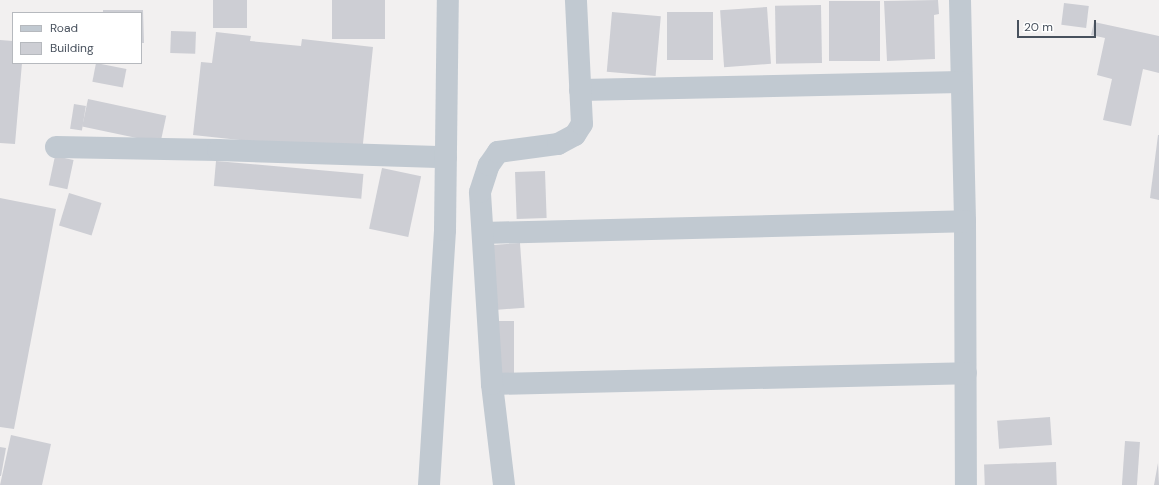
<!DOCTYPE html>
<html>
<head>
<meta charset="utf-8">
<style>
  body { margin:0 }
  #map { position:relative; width:1159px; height:485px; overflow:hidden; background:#f2f0f0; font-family:"DM Sans",sans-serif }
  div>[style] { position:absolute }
  .building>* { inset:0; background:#cdced4; transform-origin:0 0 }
  .minor>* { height:22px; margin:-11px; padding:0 11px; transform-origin:11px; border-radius:11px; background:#c1c9d1 }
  span { translate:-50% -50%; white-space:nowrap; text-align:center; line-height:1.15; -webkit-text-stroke:3px #fff; paint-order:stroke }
  .legend { position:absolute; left:12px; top:12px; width:130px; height:52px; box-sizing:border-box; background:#fff; border:1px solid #b6b9be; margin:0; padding:5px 7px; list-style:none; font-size:12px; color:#48515d }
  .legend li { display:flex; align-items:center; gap:8px; height:20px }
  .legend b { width:20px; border:1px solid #b6b9be }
  .scale { position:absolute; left:1017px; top:20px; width:79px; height:18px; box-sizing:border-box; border:2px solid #48515d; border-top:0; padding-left:5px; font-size:12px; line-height:14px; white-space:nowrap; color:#48515d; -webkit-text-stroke:3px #fff; paint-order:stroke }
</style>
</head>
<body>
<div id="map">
  <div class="building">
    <div style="left:213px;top:0;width:34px;height:28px"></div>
    <div style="left:332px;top:0;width:53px;height:39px"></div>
    <div style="clip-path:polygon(938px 0,939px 14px,934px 15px,935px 59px,887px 61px,884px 1px)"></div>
    <div style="left:880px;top:1px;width:60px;height:51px;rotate:90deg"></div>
    <div style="left:1064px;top:3px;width:25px;height:22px;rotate:7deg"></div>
    <div style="left:821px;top:5px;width:58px;height:46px;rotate:89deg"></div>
    <div style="left:767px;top:7px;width:57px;height:47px;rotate:86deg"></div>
    <div style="clip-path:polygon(103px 10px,143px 10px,144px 43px,141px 43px,141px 13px,103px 13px)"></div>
    <div style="left:612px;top:12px;width:49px;height:60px;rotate:5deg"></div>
    <div style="left:667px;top:12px;width:46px;height:48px"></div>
    <div style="clip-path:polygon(1094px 22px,1159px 36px,1159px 73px,1143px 69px,1131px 126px,1103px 120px,1112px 79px,1097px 75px,1105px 38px,1091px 35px)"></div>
    <div style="left:171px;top:31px;width:25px;height:22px;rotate:2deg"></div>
    <div style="clip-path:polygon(216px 32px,251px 36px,250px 41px,301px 46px,302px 39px,373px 47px,362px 153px,193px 135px,201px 62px,212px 63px)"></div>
    <div style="clip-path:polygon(0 40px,13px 41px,13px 63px,22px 63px,15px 144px,0 143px)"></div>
    <div style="left:96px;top:63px;width:31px;height:19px;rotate:11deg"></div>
    <div style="left:88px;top:99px;width:80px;height:28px;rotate:12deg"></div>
    <div style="left:74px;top:104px;width:12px;height:25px;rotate:9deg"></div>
    <div style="clip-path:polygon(1158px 135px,1159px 135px,1159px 200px,1150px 198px)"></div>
    <div style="left:55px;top:156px;width:19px;height:30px;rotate:12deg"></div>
    <div style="left:216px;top:161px;width:148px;height:25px;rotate:5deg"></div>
    <div style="left:382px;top:168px;width:40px;height:62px;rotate:12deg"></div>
    <div style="left:545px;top:171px;width:47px;height:30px;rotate:88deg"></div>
    <div style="left:69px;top:193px;width:34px;height:34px;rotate:17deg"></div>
    <div style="clip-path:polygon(0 198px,56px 209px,14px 429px,0 427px)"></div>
    <div style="left:520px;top:243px;width:65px;height:27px;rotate:86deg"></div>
    <div style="left:497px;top:321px;width:17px;height:52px"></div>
    <div style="left:1050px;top:417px;width:28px;height:53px;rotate:86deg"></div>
    <div style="clip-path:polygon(11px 435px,51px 444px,42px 485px,0 485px)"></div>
    <div style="left:1125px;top:441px;width:15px;height:44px;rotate:4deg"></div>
    <div style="clip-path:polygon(0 447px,6px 448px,1px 476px,0 476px)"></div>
    <div style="left:1056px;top:462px;width:23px;height:72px;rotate:88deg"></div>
    <div style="clip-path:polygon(1158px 463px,1159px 485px,1154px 485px)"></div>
  </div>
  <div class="minor">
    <div style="left:960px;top:0;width:221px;rotate:88.7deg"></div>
    <div style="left:965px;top:221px;width:264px;rotate:89.8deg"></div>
    <div style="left:580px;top:90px;width:381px;rotate:-1.2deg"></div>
    <div style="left:56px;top:147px;width:162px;rotate:1.1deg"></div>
    <div style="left:218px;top:150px;width:228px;rotate:1.8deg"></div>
    <div style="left:483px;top:233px;width:482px;rotate:-1.4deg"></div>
    <div style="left:492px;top:384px;width:474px;rotate:-1.3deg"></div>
    <div style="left:429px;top:485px;width:256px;rotate:-86.4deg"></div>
    <div style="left:445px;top:230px;width:230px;rotate:-89.3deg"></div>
    <div style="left:504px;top:485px;width:102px;rotate:-96.8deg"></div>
    <div style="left:492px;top:384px;width:192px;rotate:-93.6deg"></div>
    <div style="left:480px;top:192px;width:28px;rotate:-72deg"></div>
    <div style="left:489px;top:165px;width:16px;rotate:-55deg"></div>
    <div style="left:498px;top:152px;width:61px;rotate:-7.6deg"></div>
    <div style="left:558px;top:144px;width:19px;rotate:-28deg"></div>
    <div style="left:575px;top:135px;width:13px;rotate:-58deg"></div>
    <div style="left:582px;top:124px;width:124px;rotate:-92.8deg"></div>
  </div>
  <ul class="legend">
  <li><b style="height:5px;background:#c1c9d1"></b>Road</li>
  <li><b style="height:11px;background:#cdced4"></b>Building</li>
  </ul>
  <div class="scale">20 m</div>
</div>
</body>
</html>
